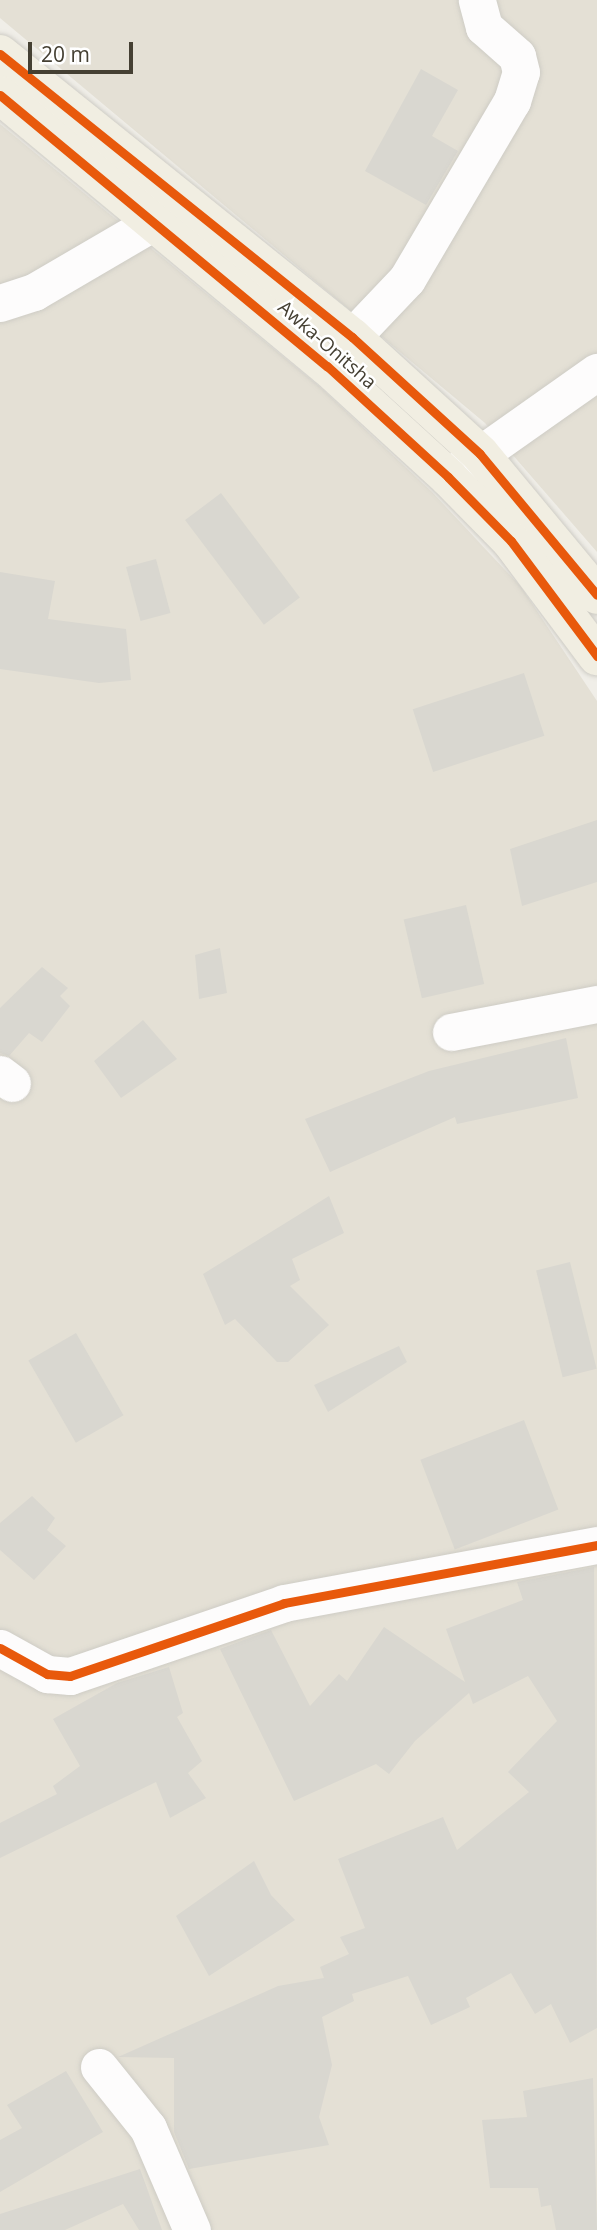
<!DOCTYPE html>
<html>
<head>
<meta charset="utf-8">
<style>
  body { margin:0 }
  #map { position:relative; width:597px; height:2230px; overflow:hidden; background:#f0eee8; font-family:"Open Sans",sans-serif }
  div>[style] { position:absolute }
  .residential>* { inset:0; background:#e4e0d5 }
  .building>* { inset:0; background:#d9d7d0; transform-origin:0 0 }
  .roads { filter:drop-shadow(0 0 2px #ceccc5) drop-shadow(0 0 2px #ceccc5) }
  .minor>* { height:37px; margin:-18.5px; padding:0 18.5px; transform-origin:18.5px; border-radius:18.5px; background:#fdfcfc }
  .primary>* { height:38px; margin:-19px; padding:0 19px; transform-origin:19px; border-radius:19px; background:#f1eee2 }
  .cycleway>* { height:9px; margin:-4.5px; padding:0 4.5px; transform-origin:4.5px; border-radius:4.5px; background:#e8590c }
  span { translate:-50% -50%; white-space:nowrap; text-align:center; line-height:1.15; -webkit-text-stroke:5px #fff; paint-order:stroke }
  .street-label { font-size:19px; color:#454033 }
  .scale { position:absolute; left:28px; top:42px; width:105px; height:32px; box-sizing:border-box; border:4px solid #454033; border-top:0; padding-left:9px; font-size:21px; line-height:24px; white-space:nowrap; color:#454033; -webkit-text-stroke:5px #fff; paint-order:stroke }
</style>
</head>
<body>
<div id="map">
  <div class="residential">
    <div style="clip-path:polygon(0 0,597px 0,597px 552px,485px 423px,0 18px)"></div>
    <div style="clip-path:polygon(0 124px,320px 387px,432px 492px,521px 587px,597px 701px,597px 2230px,0 2230px)"></div>
  </div>
  <div class="building">
    <div style="clip-path:polygon(421px 69px,458px 90px,432px 136px,458px 151px,426px 205px,365px 171px)"></div>
    <div style="left:221px;top:493px;width:131px;height:45px;rotate:53deg"></div>
    <div style="left:156px;top:559px;width:56px;height:31px;rotate:75deg"></div>
    <div style="clip-path:polygon(0 572px,55px 581px,48px 619px,126px 629px,131px 680px,99px 683px,0 669px)"></div>
    <div style="left:524px;top:673px;width:66px;height:117px;rotate:72deg"></div>
    <div style="clip-path:polygon(597px 820px,597px 882px,522px 906px,510px 849px)"></div>
    <div style="left:466px;top:905px;width:81px;height:64px;rotate:77deg"></div>
    <div style="clip-path:polygon(220px 948px,227px 993px,199px 999px,195px 955px)"></div>
    <div style="clip-path:polygon(42px 967px,68px 988px,60px 996px,70px 1006px,42px 1042px,29px 1033px,9px 1056px,0 1053px,0 1008px)"></div>
    <div style="clip-path:polygon(143px 1020px,177px 1059px,121px 1098px,94px 1061px)"></div>
    <div style="clip-path:polygon(566px 1038px,578px 1098px,457px 1124px,455px 1117px,330px 1172px,305px 1119px,429px 1071px)"></div>
    <div style="clip-path:polygon(329px 1196px,344px 1233px,292px 1259px,300px 1280px,290px 1286px,329px 1325px,288px 1362px,277px 1362px,235px 1319px,225px 1325px,203px 1274px)"></div>
    <div style="left:570px;top:1262px;width:110px;height:35px;rotate:76deg"></div>
    <div style="left:76px;top:1333px;width:95px;height:55px;rotate:60deg"></div>
    <div style="clip-path:polygon(399px 1346px,407px 1362px,328px 1412px,314px 1385px)"></div>
    <div style="left:524px;top:1420px;width:96px;height:111px;rotate:69deg"></div>
    <div style="clip-path:polygon(32px 1496px,55px 1518px,47px 1530px,66px 1546px,34px 1580px,0 1550px,0 1523px)"></div>
    <div style="clip-path:polygon(594px 1567px,597px 2028px,570px 2043px,551px 2004px,535px 2014px,511px 1973px,466px 1998px,470px 2007px,431px 2025px,408px 1976px,352px 1994px,354px 2001px,322px 2017px,332px 2065px,319px 2117px,329px 2145px,189px 2169px,174px 2132px,174px 2058px,118px 2057px,278px 1986px,324px 1978px,320px 1967px,349px 1954px,340px 1937px,365px 1928px,338px 1859px,443px 1817px,457px 1850px,529px 1792px,508px 1772px,557px 1721px,528px 1676px,473px 1704px,469px 1693px,415px 1741px,389px 1774px,376px 1764px,294px 1801px,220px 1649px,271px 1630px,310px 1706px,339px 1674px,347px 1681px,384px 1627px,465px 1682px,446px 1629px,523px 1600px,517px 1582px)"></div>
    <div style="clip-path:polygon(169px 1667px,183px 1713px,177px 1717px,202px 1761px,188px 1773px,206px 1798px,170px 1818px,156px 1782px,0 1858px,0 1823px,57px 1794px,53px 1786px,80px 1766px,53px 1719px,117px 1683px)"></div>
    <div style="clip-path:polygon(254px 1861px,271px 1895px,295px 1920px,209px 1976px,176px 1916px)"></div>
    <div style="clip-path:polygon(66px 2071px,103px 2132px,0 2192px,0 2140px,22px 2128px,7px 2105px)"></div>
    <div style="clip-path:polygon(593px 2078px,597px 2230px,556px 2230px,551px 2205px,541px 2207px,538px 2188px,490px 2188px,482px 2120px,527px 2117px,523px 2091px)"></div>
    <div style="clip-path:polygon(140px 2169px,162px 2230px,139px 2230px,123px 2204px,65px 2230px,0 2230px,0 2214px)"></div>
  </div>
  <div class="roads">
    <div class="minor">
      <div style="left:0;top:303px;width:36px;rotate:-18deg"></div>
      <div style="left:34px;top:292px;width:137px;rotate:-30.3deg"></div>
      <div style="left:352px;top:337px;width:80px;rotate:-46.5deg"></div>
      <div style="left:407px;top:279px;width:207px;rotate:-59.5deg"></div>
      <div style="left:512px;top:101px;width:30px;rotate:-73deg"></div>
      <div style="left:521px;top:72px;width:16px;rotate:-104deg"></div>
      <div style="left:517px;top:56px;width:44px;rotate:-138.7deg"></div>
      <div style="left:484px;top:27px;width:28px;rotate:-105deg"></div>
      <div style="left:455px;top:472px;width:174px;rotate:-35.2deg"></div>
      <div style="left:451px;top:1032px;width:149px;rotate:-10.9deg"></div>
      <div style="left:0;top:1074px;width:15px;rotate:37deg"></div>
      <div style="left:0;top:1648px;width:54px;rotate:29deg"></div>
      <div style="left:47px;top:1674px;width:23px;rotate:5deg"></div>
      <div style="left:70px;top:1676px;width:226px;rotate:-18.8deg"></div>
      <div style="left:284px;top:1603px;width:318px;rotate:-10.5deg"></div>
      <div style="left:99px;top:2067px;width:78px;rotate:51.2deg"></div>
      <div style="left:148px;top:2128px;width:111px;rotate:66.7deg"></div>
    </div>
    <div class="primary">
      <div style="left:0;top:54px;width:452px;rotate:38.8deg"></div>
      <div style="left:352px;top:337px;width:173px;rotate:42.4deg"></div>
      <div style="left:480px;top:454px;width:183px;rotate:50.3deg"></div>
      <div style="left:0;top:95px;width:425px;rotate:39.7deg"></div>
      <div style="left:327px;top:366px;width:164px;rotate:42.5deg"></div>
      <div style="left:448px;top:477px;width:90px;rotate:45.5deg"></div>
      <div style="left:511px;top:541px;width:144px;rotate:53.2deg"></div>
    </div>
  </div>
  <div class="cycleway">
    <div style="left:0;top:54px;width:452px;rotate:38.8deg"></div>
    <div style="left:352px;top:337px;width:173px;rotate:42.4deg"></div>
    <div style="left:480px;top:454px;width:183px;rotate:50.3deg"></div>
    <div style="left:0;top:95px;width:425px;rotate:39.7deg"></div>
    <div style="left:327px;top:366px;width:164px;rotate:42.5deg"></div>
    <div style="left:448px;top:477px;width:90px;rotate:45.5deg"></div>
    <div style="left:511px;top:541px;width:144px;rotate:53.2deg"></div>
    <div style="left:0;top:1648px;width:54px;rotate:29deg"></div>
    <div style="left:47px;top:1674px;width:23px;rotate:5deg"></div>
    <div style="left:70px;top:1676px;width:226px;rotate:-18.8deg"></div>
    <div style="left:284px;top:1603px;width:318px;rotate:-10.5deg"></div>
  </div>
  <div class="street-label">
    <span style="left:327px;top:345px;rotate:41deg">Awka-Onitsha</span>
  </div>
  <div class="scale">20 m</div>
</div>
</body>
</html>
